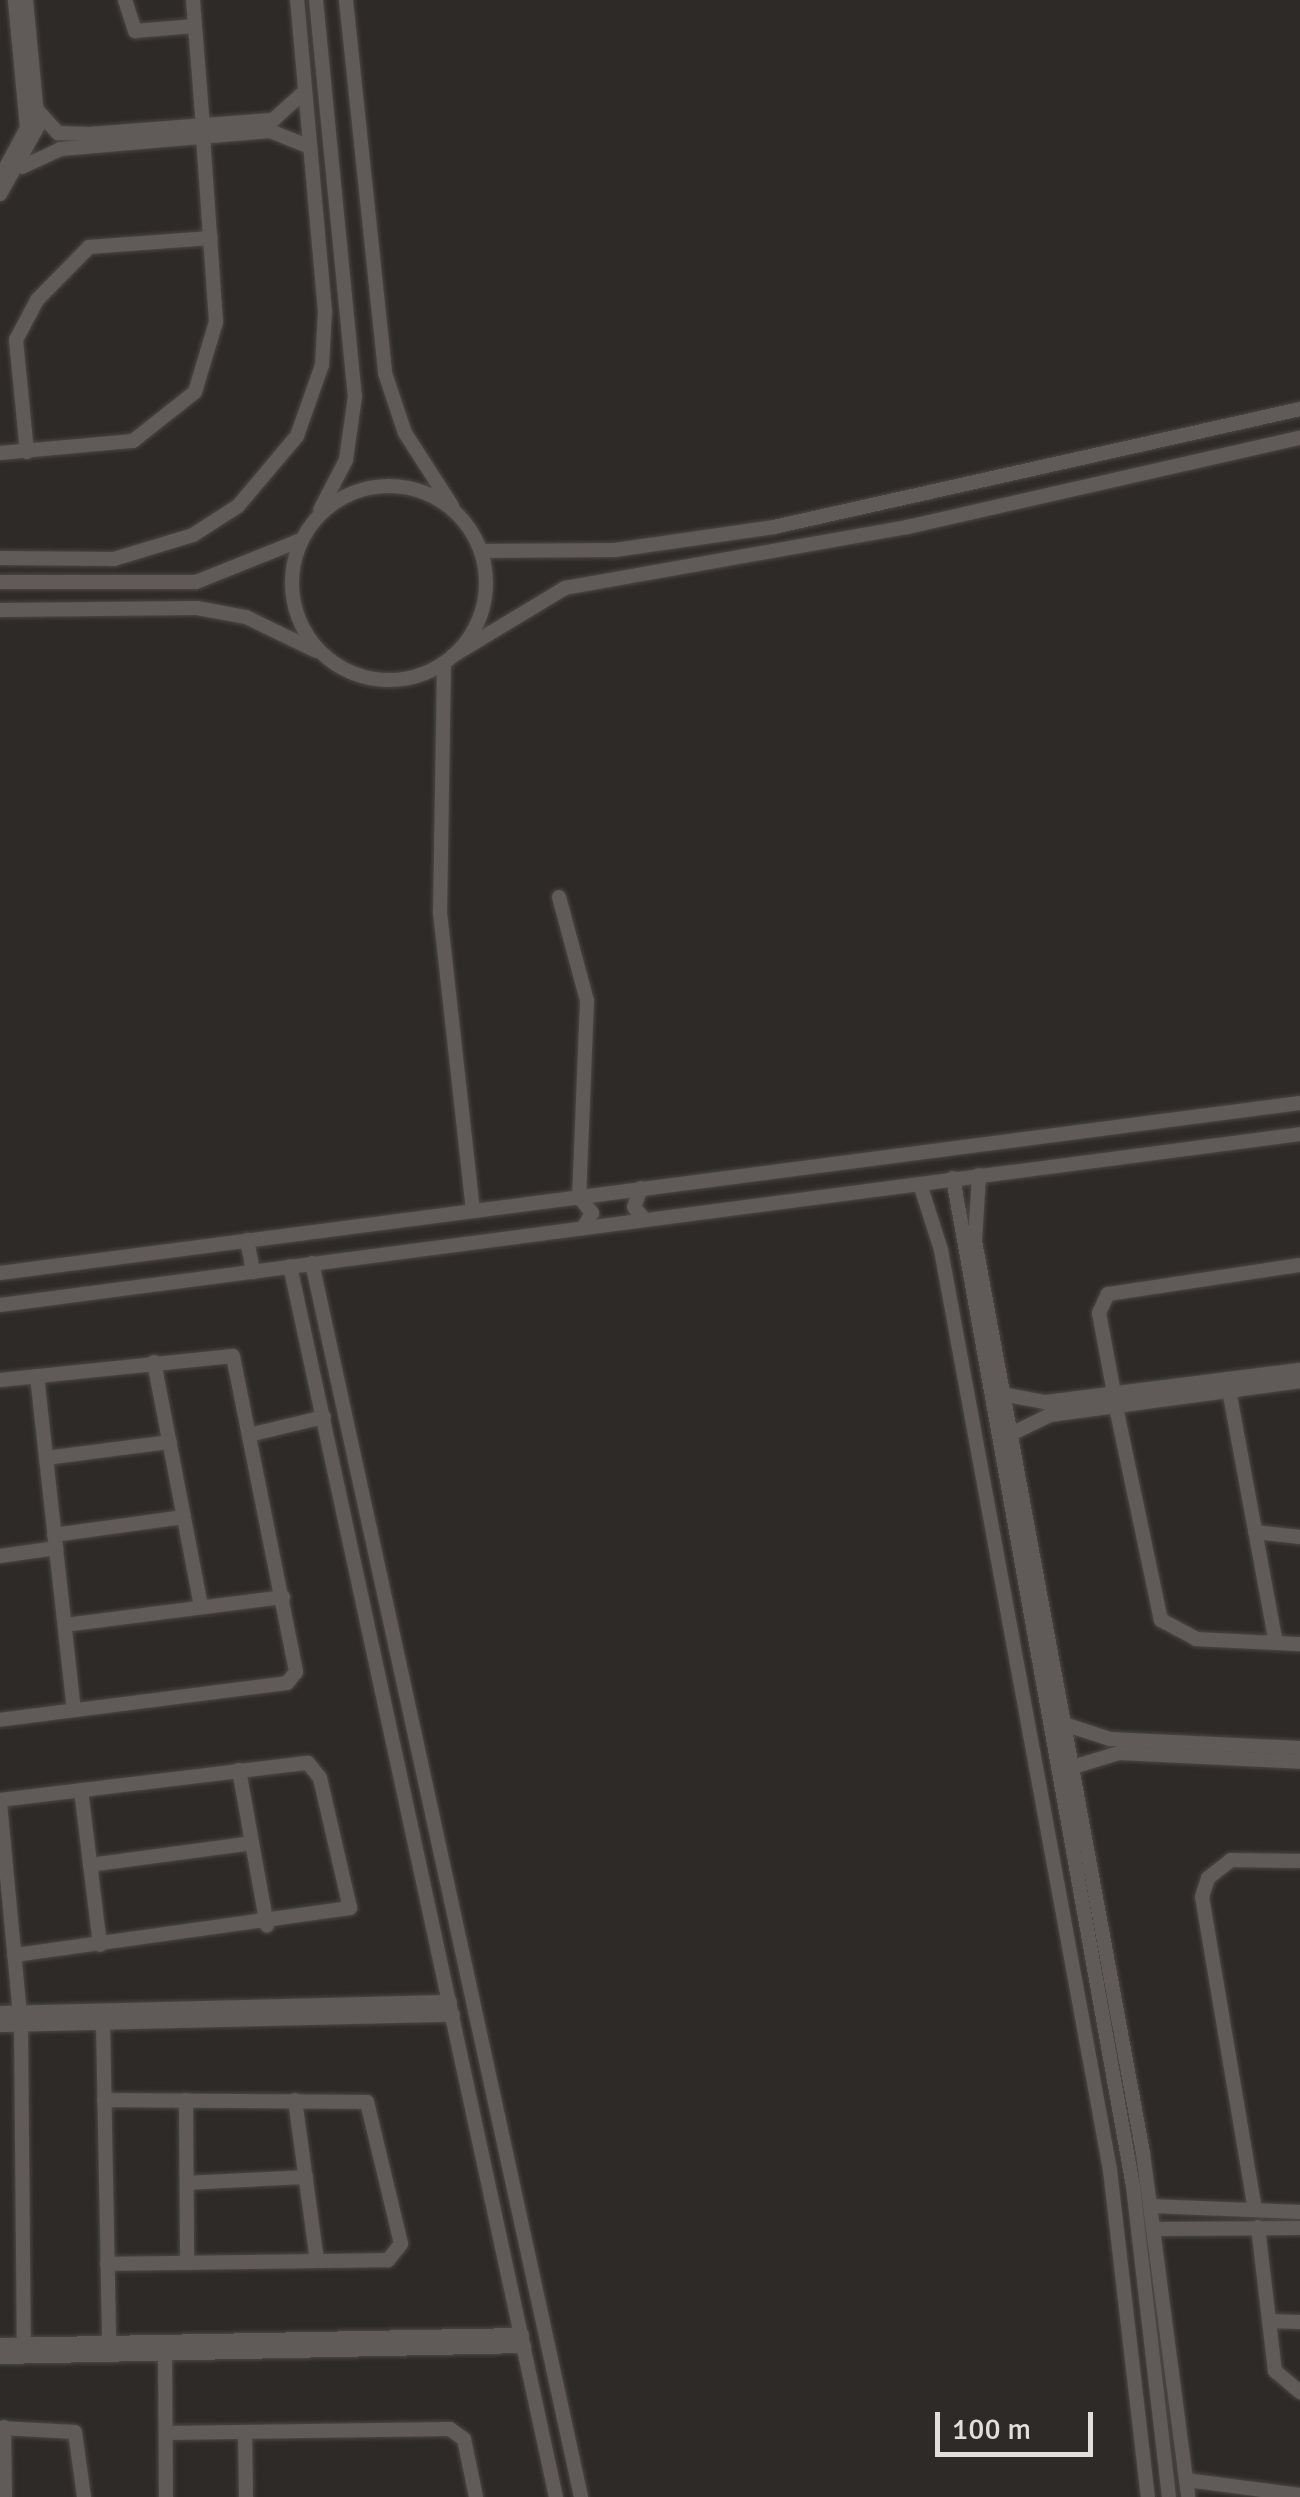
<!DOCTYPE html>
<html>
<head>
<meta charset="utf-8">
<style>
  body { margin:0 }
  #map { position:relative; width:1300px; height:2497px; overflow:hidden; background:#2e2a27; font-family:Signika,sans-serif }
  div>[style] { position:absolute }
  .roads { filter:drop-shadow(0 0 2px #4b4745) drop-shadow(0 0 2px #4b4745) }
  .minor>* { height:14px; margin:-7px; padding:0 7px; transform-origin:7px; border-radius:7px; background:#605b58 }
  .minor>.ring { margin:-7px; padding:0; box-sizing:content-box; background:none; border:14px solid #605b58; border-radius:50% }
  span { translate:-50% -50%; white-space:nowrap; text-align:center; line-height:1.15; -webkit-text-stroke:8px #2e2a27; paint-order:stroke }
  .scale { position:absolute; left:935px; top:2412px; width:158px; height:45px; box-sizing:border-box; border:5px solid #e1dedc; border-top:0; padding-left:12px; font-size:30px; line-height:35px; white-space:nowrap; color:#e1dedc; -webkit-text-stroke:8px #2e2a27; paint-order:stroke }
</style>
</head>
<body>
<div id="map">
  <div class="roads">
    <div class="minor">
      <div style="left:125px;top:0;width:33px;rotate:72deg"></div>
      <div style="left:135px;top:31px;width:60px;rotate:-4.8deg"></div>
      <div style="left:193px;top:0;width:126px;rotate:85.5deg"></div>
      <div style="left:316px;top:0;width:398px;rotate:84.4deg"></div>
      <div style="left:355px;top:396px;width:65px;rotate:98deg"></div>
      <div style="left:346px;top:460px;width:56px;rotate:117.5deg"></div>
      <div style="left:346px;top:0;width:375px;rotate:84deg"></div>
      <div style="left:385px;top:373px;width:63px;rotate:71.6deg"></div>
      <div style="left:405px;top:433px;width:87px;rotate:57.2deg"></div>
      <div style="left:38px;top:111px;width:30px;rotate:48deg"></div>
      <div style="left:58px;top:133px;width:31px;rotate:2deg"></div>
      <div style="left:89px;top:134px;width:185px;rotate:-4.4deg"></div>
      <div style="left:273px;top:120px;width:42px;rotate:-42.1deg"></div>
      <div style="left:22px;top:167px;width:43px;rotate:-24.8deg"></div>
      <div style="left:61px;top:149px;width:210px;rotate:-4.9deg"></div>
      <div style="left:270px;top:131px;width:43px;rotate:21.8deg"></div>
      <div style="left:0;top:178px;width:57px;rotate:-61.6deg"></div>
      <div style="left:27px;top:128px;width:129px;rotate:-95.4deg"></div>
      <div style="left:0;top:194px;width:78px;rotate:-60.8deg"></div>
      <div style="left:38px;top:126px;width:127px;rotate:-95.4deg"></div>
      <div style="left:27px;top:452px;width:113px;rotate:-95.6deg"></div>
      <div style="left:16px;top:340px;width:45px;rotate:-62.3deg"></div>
      <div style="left:37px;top:300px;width:74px;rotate:-45.5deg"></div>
      <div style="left:89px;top:247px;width:122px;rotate:-4.2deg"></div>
      <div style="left:0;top:453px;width:134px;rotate:-5.2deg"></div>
      <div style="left:133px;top:441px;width:79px;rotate:-38.3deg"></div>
      <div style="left:195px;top:392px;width:73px;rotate:-73.3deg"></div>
      <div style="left:216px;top:322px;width:185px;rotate:-94deg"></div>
      <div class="ring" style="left:292px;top:486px;width:180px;height:180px"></div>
      <div style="left:481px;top:551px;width:134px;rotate:-0.4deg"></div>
      <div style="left:615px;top:550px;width:161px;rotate:-8.2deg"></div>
      <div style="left:774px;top:527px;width:539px;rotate:-12.64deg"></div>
      <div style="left:0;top:558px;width:114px;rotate:0.5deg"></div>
      <div style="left:114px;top:559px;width:83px;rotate:-16.9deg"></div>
      <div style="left:193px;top:535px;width:54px;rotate:-32.8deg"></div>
      <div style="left:238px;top:506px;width:92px;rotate:-49.9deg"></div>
      <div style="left:297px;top:436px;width:75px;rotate:-70.6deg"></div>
      <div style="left:322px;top:365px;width:53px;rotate:-86.8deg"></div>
      <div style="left:325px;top:312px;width:313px;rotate:-95.1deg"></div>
      <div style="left:0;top:582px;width:196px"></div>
      <div style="left:196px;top:582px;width:113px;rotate:-21.8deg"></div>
      <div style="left:0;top:610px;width:197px;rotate:-0.6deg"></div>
      <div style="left:197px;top:608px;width:50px;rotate:10.4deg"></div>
      <div style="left:246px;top:617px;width:78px;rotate:25.9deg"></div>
      <div style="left:454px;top:655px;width:130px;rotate:-31.1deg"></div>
      <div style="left:565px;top:588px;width:347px;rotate:-10.1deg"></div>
      <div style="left:907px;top:527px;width:403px;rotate:-12.8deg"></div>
      <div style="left:444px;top:663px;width:249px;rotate:90.9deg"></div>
      <div style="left:440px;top:912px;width:300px;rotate:83.7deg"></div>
      <div style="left:559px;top:897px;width:108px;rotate:74.9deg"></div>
      <div style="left:587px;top:1001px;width:196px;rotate:92.3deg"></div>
      <div style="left:579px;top:1197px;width:21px;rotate:51deg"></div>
      <div style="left:592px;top:1213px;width:17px;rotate:121deg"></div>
      <div style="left:979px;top:1175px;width:66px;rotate:93.5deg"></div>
      <div style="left:975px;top:1241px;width:927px;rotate:79.56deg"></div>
      <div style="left:1143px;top:2153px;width:347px;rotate:82.5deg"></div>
      <div style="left:953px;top:1178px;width:1024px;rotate:79.88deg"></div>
      <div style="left:1133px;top:2186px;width:313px;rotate:83.4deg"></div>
      <div style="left:920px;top:1184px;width:69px;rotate:72.3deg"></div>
      <div style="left:941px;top:1250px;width:935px;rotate:79.59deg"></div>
      <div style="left:1110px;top:2170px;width:329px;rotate:83.4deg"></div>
      <div style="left:641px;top:1188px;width:20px;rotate:110deg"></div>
      <div style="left:634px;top:1207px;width:17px;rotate:50deg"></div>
      <div style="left:247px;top:1240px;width:33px;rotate:79deg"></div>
      <div style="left:312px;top:1263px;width:1263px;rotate:77.7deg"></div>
      <div style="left:290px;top:1266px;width:1259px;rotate:77.81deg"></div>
      <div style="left:0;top:1273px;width:1311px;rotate:-7.45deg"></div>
      <div style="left:0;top:1305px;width:1311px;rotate:-7.49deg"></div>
      <div style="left:154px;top:1362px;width:249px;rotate:79.1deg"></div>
      <div style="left:37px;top:1376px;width:336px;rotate:83.7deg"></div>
      <div style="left:0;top:1380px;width:234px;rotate:-5.9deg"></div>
      <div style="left:233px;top:1356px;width:322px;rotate:78.7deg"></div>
      <div style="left:296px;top:1672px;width:14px;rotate:129deg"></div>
      <div style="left:287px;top:1683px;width:289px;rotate:172.7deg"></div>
      <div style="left:1229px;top:1390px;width:253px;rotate:79.5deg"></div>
      <div style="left:1114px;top:1393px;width:81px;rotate:-100.6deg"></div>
      <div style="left:1099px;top:1313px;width:21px;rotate:-65deg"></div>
      <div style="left:1108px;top:1294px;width:194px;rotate:-8.6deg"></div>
      <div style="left:1002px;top:1394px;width:44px;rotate:10.5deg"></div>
      <div style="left:1045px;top:1402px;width:257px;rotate:-7.2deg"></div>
      <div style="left:1116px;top:1407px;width:218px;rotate:78.1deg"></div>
      <div style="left:1161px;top:1620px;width:40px;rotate:28deg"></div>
      <div style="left:1196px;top:1639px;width:104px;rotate:2.8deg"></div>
      <div style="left:253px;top:1434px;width:73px;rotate:-13.5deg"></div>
      <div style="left:1009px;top:1435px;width:46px;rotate:-26deg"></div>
      <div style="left:1050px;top:1415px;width:252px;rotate:-7.7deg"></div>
      <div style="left:46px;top:1458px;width:125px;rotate:-7.4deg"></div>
      <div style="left:1255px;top:1532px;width:45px;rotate:6.3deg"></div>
      <div style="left:54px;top:1535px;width:131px;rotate:-7.9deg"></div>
      <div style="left:0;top:1556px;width:57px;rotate:-8.1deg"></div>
      <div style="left:65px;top:1625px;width:220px;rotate:-7.3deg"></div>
      <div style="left:1064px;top:1724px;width:48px;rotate:18.1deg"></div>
      <div style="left:1110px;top:1739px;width:190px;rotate:2.7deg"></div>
      <div style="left:1073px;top:1767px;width:48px;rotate:-16.9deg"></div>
      <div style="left:1119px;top:1753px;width:181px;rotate:2.8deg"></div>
      <div style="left:239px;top:1770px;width:158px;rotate:79.8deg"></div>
      <div style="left:81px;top:1790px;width:156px;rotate:83deg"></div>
      <div style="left:0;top:1800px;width:310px;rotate:-6.9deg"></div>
      <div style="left:308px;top:1763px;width:19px;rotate:51deg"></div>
      <div style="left:320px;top:1778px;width:133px;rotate:77deg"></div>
      <div style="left:350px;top:1908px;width:339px;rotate:172deg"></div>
      <div style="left:0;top:1803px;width:222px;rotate:84.6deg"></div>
      <div style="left:21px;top:2024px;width:321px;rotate:89.5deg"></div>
      <div style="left:90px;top:1865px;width:163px;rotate:-7.7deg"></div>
      <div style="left:0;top:2013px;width:450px;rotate:-1.4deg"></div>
      <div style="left:103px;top:2022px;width:319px;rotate:88.9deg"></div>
      <div style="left:0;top:2025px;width:453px;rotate:-1.3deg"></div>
      <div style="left:104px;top:2100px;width:263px;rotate:0.4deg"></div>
      <div style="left:367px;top:2102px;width:146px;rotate:76.5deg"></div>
      <div style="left:401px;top:2244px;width:21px;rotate:129deg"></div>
      <div style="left:388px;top:2260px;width:281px;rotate:179.2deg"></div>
      <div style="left:186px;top:2100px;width:163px;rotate:89.6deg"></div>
      <div style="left:295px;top:2100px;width:162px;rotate:82.2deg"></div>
      <div style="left:187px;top:2183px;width:119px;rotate:-2.9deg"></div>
      <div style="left:1151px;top:2206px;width:149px;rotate:2.3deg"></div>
      <div style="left:1255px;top:2210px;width:317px;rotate:-99.6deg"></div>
      <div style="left:1202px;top:1897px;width:20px;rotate:-72deg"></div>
      <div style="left:1208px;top:1878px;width:29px;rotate:-38deg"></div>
      <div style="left:1231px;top:1860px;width:69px;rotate:0.8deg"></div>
      <div style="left:1258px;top:2227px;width:145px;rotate:83.3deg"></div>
      <div style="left:1275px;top:2371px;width:33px;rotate:40deg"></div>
      <div style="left:1154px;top:2229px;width:146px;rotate:-0.4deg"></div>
      <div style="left:1269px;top:2321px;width:31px;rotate:2deg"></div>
      <div style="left:0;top:2345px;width:522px;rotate:-1.1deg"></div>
      <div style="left:165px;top:2353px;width:144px;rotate:89.6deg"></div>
      <div style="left:0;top:2357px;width:524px;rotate:-1.2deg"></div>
      <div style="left:4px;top:2427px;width:70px;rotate:89.2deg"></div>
      <div style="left:0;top:2428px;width:75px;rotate:3.1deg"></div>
      <div style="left:75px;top:2432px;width:66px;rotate:82.1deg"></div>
      <div style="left:245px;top:2432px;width:65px;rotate:89.1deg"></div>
      <div style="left:166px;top:2433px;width:284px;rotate:-0.8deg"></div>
      <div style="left:450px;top:2429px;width:17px;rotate:36deg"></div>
      <div style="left:464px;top:2439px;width:59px;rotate:78.3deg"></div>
      <div style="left:1187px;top:2480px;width:114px;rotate:7.6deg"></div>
    </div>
  </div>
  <div class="scale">100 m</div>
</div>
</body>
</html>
